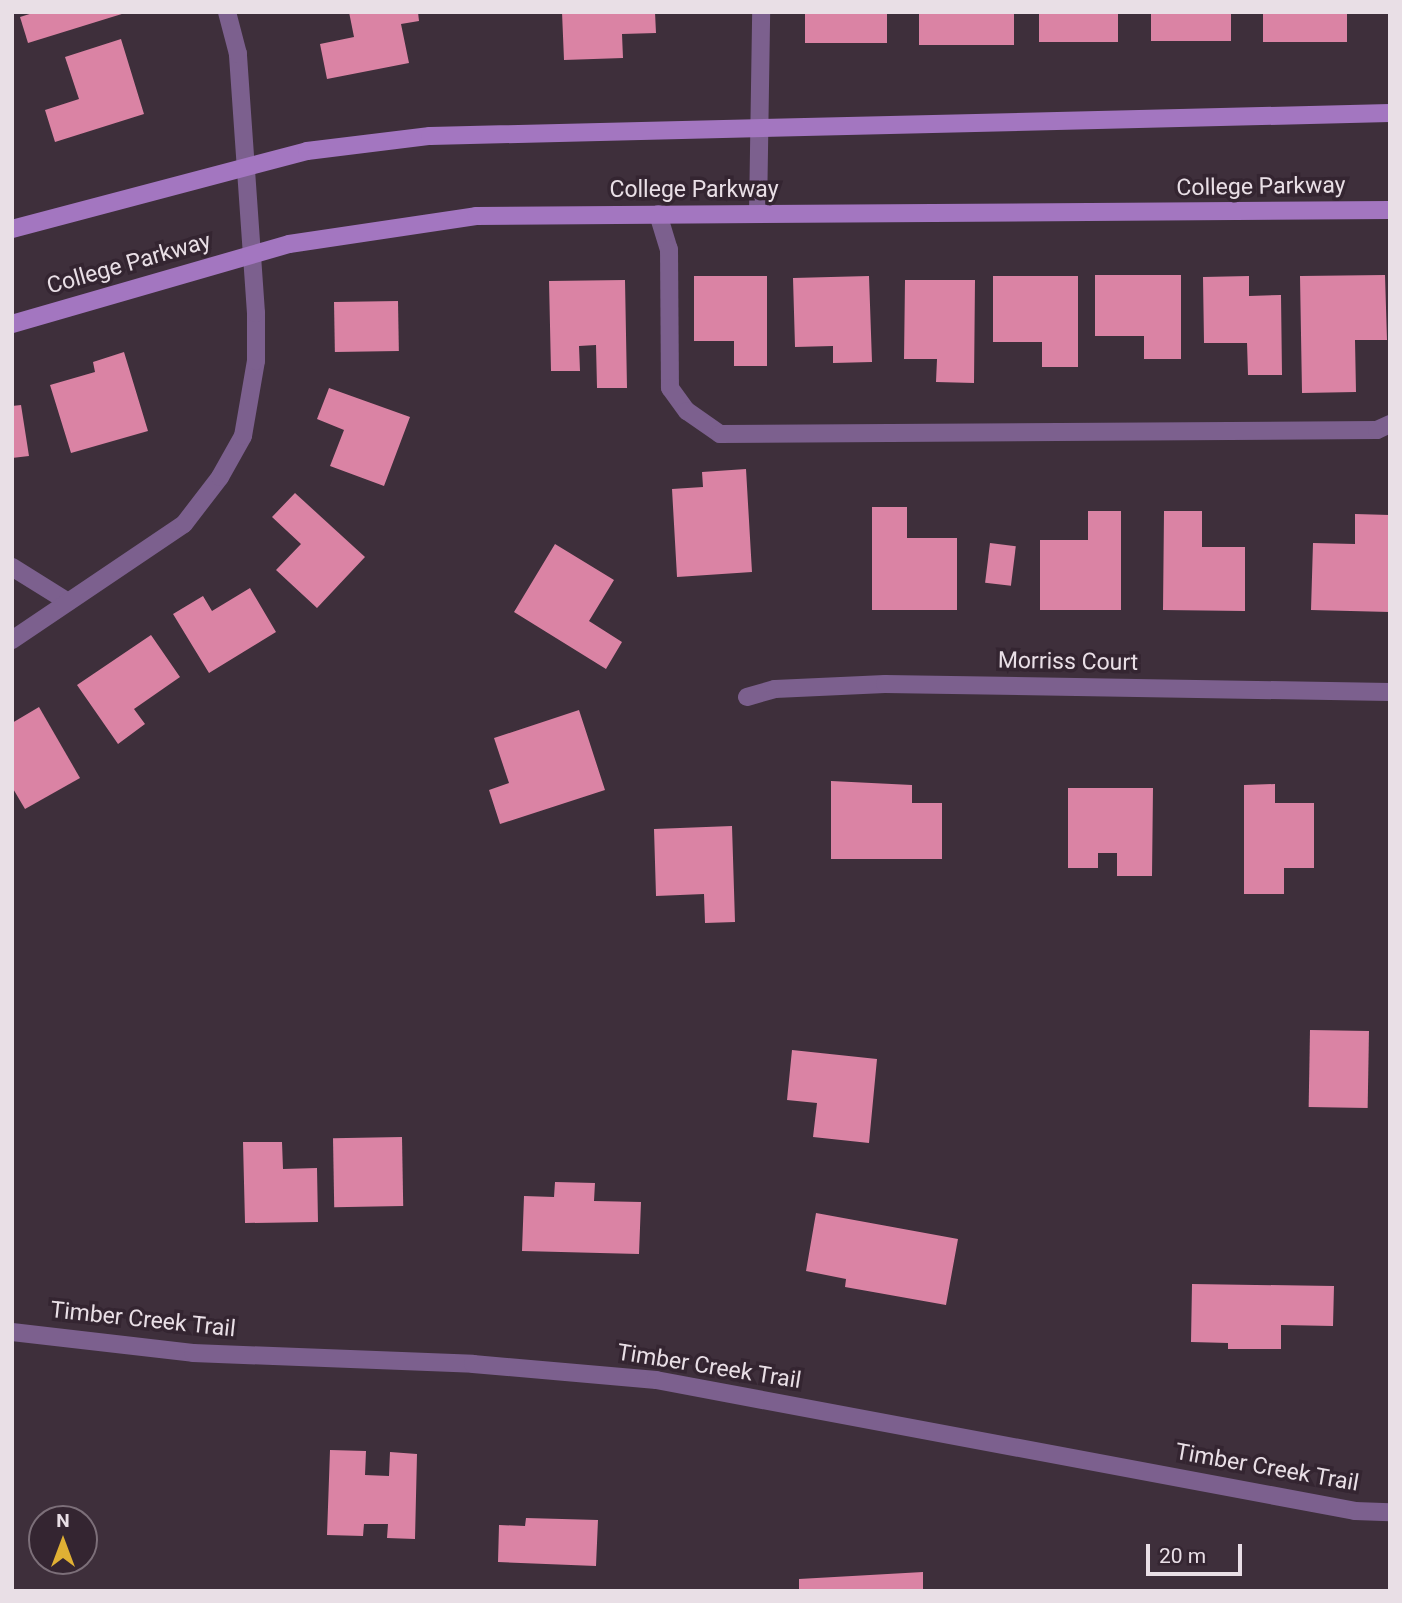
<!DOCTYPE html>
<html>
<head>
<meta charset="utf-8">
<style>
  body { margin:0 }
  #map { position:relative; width:1402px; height:1603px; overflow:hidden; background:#3e2f3b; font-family:Roboto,sans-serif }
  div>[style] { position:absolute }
  .building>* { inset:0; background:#da83a4; transform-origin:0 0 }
  .service>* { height:18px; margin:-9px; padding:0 9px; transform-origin:9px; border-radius:9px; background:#7c608e }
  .minor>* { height:18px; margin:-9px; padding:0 9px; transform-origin:9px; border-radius:9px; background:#7c608e }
  .secondary>* { height:18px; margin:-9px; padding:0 9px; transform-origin:9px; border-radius:9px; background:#a376c0 }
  span { translate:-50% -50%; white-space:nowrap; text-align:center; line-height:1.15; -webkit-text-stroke:7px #342531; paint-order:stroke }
  .street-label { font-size:23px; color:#e9dfe6 }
  .frame { position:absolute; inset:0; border:14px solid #e9dfe6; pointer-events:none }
  .north { position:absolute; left:28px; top:1505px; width:70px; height:70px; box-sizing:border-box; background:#342531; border:2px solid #7c6f79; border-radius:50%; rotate:0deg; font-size:19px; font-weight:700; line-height:28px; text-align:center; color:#e9dfe6 }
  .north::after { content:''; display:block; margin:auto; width:24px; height:32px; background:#e0b034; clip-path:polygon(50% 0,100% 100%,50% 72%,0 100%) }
  .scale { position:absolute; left:1146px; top:1544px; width:96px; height:32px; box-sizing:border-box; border:4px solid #e9dfe6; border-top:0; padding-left:9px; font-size:21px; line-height:24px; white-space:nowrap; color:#e9dfe6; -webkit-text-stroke:5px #342531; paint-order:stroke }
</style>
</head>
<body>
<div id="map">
  <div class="building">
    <div style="clip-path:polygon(36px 12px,124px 12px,125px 13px,28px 43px,20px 17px)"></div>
    <div style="clip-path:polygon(349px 12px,418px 12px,419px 21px,401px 24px,409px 63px,327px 79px,320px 44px,354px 37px)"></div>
    <div style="clip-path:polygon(562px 12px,655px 12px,656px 33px,622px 34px,623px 58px,564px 60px)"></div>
    <div style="left:805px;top:12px;width:82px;height:31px"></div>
    <div style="left:919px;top:12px;width:95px;height:33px"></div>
    <div style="left:1039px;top:12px;width:79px;height:30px"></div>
    <div style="left:1151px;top:12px;width:80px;height:29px"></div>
    <div style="left:1263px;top:12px;width:84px;height:30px"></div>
    <div style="clip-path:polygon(121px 39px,144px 114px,55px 142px,45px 110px,79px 99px,65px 57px)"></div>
    <div style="clip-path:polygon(1095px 275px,1181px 275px,1181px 359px,1144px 359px,1144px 336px,1095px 336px)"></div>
    <div style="clip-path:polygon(1385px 275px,1387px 340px,1355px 340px,1356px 392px,1302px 393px,1300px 276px)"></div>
    <div style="clip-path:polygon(694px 276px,767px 276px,767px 366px,734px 366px,734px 341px,694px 341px)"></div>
    <div style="clip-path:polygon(869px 276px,872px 362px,833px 363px,833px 346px,795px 347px,793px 278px)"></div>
    <div style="clip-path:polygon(993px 276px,1078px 276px,1078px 367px,1042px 367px,1042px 342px,993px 342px)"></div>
    <div style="clip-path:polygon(1249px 276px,1249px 296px,1281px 295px,1282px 375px,1248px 375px,1247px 343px,1204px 343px,1203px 277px)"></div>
    <div style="clip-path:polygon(625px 280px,627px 388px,597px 388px,596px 345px,579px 346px,580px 371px,551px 371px,549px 281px)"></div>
    <div style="clip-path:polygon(905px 280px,975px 280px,974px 383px,936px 382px,937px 359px,904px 359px)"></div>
    <div style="left:398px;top:301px;width:50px;height:64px;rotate:89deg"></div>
    <div style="clip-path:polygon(124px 352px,148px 431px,71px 453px,50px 385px,95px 372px,93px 362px)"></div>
    <div style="clip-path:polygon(329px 388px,410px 417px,384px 486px,330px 466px,344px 430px,317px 419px)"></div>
    <div style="clip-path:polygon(21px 405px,29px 456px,12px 458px,12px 406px)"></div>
    <div style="clip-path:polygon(746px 469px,752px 572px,677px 577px,672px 489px,703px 487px,702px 472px)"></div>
    <div style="clip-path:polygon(295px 493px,365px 557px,317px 608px,276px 570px,301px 544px,272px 517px)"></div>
    <div style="clip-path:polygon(872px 507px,907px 507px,907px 538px,957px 538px,957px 610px,872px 610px)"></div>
    <div style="clip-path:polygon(1088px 511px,1121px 511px,1121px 610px,1040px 610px,1040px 540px,1088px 540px)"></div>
    <div style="clip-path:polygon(1164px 511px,1202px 511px,1202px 547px,1245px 547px,1245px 611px,1163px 610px)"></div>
    <div style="clip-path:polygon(1355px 514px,1390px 515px,1390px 612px,1311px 610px,1313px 543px,1355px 544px)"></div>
    <div style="left:990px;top:543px;width:26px;height:40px;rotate:7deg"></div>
    <div style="clip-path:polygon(555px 544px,614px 580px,589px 621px,622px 642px,606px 669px,514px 612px)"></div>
    <div style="clip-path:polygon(250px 588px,276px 632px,209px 673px,173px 614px,203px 596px,212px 611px)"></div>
    <div style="clip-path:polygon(151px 635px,180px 677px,134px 709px,145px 724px,118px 744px,77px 685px)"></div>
    <div style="clip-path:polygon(39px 707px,80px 778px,25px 809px,12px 787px,12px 723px)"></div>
    <div style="clip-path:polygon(579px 710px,605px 790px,500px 824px,489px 790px,509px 783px,494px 738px)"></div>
    <div style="clip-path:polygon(831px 781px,912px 785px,912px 803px,942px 803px,942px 859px,831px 859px)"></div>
    <div style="clip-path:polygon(1275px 784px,1275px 803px,1314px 803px,1314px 868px,1284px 868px,1284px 894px,1244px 894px,1244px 785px)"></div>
    <div style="clip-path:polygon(1068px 788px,1153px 788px,1152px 876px,1117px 876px,1117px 853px,1098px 853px,1098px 868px,1068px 868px)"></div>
    <div style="clip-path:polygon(732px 826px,735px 922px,705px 923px,704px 894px,656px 896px,654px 829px)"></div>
    <div style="left:1310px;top:1030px;width:59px;height:77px;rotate:1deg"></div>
    <div style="clip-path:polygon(792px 1050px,877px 1059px,869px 1143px,813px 1137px,817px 1103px,787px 1100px)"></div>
    <div style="left:402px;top:1137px;width:69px;height:69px;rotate:89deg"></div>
    <div style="clip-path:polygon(243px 1142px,282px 1142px,283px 1169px,317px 1168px,318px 1222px,245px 1223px)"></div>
    <div style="clip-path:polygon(555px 1182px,595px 1183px,594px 1201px,641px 1202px,639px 1254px,522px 1251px,524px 1196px,554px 1197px)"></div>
    <div style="clip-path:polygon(816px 1213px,958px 1239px,946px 1305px,845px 1287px,846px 1279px,806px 1271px)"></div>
    <div style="clip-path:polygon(1192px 1284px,1334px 1286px,1333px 1326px,1281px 1325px,1281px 1349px,1228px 1349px,1228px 1343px,1191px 1342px)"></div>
    <div style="clip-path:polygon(330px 1450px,366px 1451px,365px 1475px,389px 1476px,390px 1452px,417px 1454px,415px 1539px,387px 1538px,388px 1524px,364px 1524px,363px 1536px,327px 1535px)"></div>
    <div style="clip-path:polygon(526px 1518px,598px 1520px,596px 1566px,498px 1562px,499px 1525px,525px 1526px)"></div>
    <div style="clip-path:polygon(923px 1572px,923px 1591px,799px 1591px,799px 1579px)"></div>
  </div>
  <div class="service">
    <div style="left:658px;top:214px;width:37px;rotate:73deg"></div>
    <div style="left:669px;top:249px;width:139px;rotate:89.6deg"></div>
    <div style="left:670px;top:388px;width:29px;rotate:54deg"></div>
    <div style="left:687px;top:411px;width:40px;rotate:34.9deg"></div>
    <div style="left:720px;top:434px;width:657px;rotate:-0.35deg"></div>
    <div style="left:1377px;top:430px;width:14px;rotate:-25deg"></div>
    <div style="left:12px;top:567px;width:66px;rotate:32deg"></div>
  </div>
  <div class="minor">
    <div style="left:758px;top:214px;width:202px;rotate:-89.1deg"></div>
    <div style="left:12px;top:640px;width:207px;rotate:-34deg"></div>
    <div style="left:184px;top:524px;width:59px;rotate:-52.5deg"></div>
    <div style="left:220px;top:477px;width:47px;rotate:-60.7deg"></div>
    <div style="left:243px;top:436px;width:76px;rotate:-80.2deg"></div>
    <div style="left:256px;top:361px;width:48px;rotate:-90deg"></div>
    <div style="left:256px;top:313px;width:260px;rotate:-94deg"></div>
    <div style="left:238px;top:54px;width:43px;rotate:-104.7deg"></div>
    <div style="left:747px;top:697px;width:29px;rotate:-16deg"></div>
    <div style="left:775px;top:689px;width:110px;rotate:-2.6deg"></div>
    <div style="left:885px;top:684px;width:505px;rotate:0.91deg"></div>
    <div style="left:12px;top:1332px;width:182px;rotate:6.6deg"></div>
    <div style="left:193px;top:1353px;width:280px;rotate:2.2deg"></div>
    <div style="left:473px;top:1364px;width:184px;rotate:5deg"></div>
    <div style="left:656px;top:1380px;width:711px;rotate:10.61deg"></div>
    <div style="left:1355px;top:1511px;width:35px;rotate:2deg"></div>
  </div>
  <div class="secondary">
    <div style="left:12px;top:229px;width:305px;rotate:-14.8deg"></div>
    <div style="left:307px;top:151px;width:124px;rotate:-7deg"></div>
    <div style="left:430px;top:136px;width:960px;rotate:-1.37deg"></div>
    <div style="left:12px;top:324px;width:288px;rotate:-16.1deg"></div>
    <div style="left:289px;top:244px;width:189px;rotate:-8.5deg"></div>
    <div style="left:476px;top:216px;width:914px;rotate:-0.38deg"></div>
  </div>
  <div class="street-label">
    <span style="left:1261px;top:187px;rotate:-1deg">College Parkway</span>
    <span style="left:694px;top:190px">College Parkway</span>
    <span style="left:129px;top:264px;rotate:-16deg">College Parkway</span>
    <span style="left:1068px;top:662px;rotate:1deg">Morriss Court</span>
    <span style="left:143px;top:1320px;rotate:6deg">Timber Creek Trail</span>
    <span style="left:709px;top:1367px;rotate:9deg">Timber Creek Trail</span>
    <span style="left:1267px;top:1468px;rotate:10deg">Timber Creek Trail</span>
  </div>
  <div class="frame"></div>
  <div class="north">N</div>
  <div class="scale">20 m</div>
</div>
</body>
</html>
